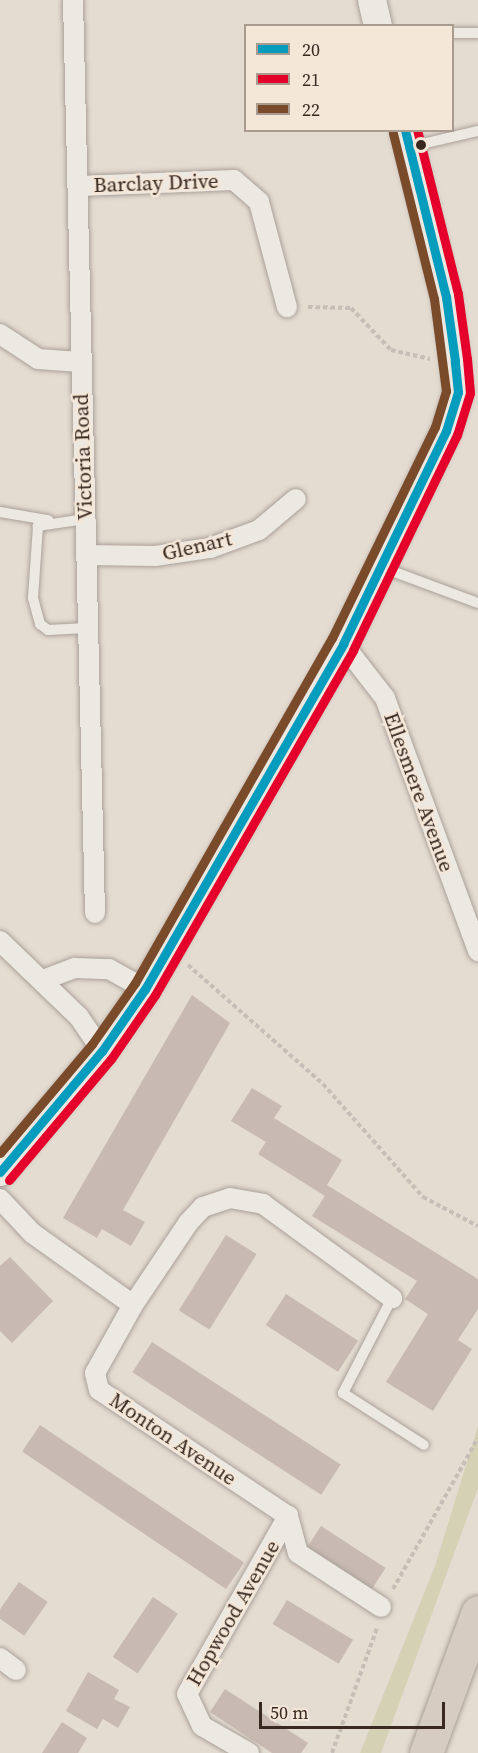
<!DOCTYPE html>
<html>
<head>
<meta charset="utf-8">
<style>
  body { margin:0 }
  #map { position:relative; width:478px; height:1753px; overflow:hidden; background:#e4dbd1; font-family:"Source Serif 4",serif }
  div>[style] { position:absolute }
  .green>* { inset:0; background:#d5d1b4 }
  .building>* { inset:0; background:#c8bab2; transform-origin:0 0 }
  .path>* { height:4px; margin-top:-2px; transform-origin:0; background:repeating-linear-gradient(90deg,#c5bfb8 0 4.5px,transparent 0 7.5px) }
  .roads { filter:drop-shadow(0 0 2px #aaa199) drop-shadow(0 0 2px #aaa199) }
  .lane>* { height:10px; margin:-5px; padding:0 5px; transform-origin:5px; border-radius:5px; background:#ece8e2 }
  .street>* { height:20px; margin:-10px; padding:0 10px; transform-origin:10px; border-radius:10px; background:#ece8e2 }
  .secondary>* { height:28px; margin:-14px; padding:0 14px; transform-origin:14px; border-radius:14px; background:#ece8e2 }
  .highway>* { height:33px; margin:-16.5px; padding:0 16.5px; transform-origin:16.5px; border-radius:16.5px; background:#d7ccc2 }
  .bus-1>* { height:9px; margin:-4.5px; padding:0 4.5px; transform-origin:4.5px; border-radius:4.5px; background:#069cbd }
  .bus-2>* { height:9px; margin:-4.5px; padding:0 4.5px; transform-origin:4.5px; border-radius:4.5px; background:#e4002b }
  .bus-3>* { height:9px; margin:-4.5px; padding:0 4.5px; transform-origin:4.5px; border-radius:4.5px; background:#7a4b2a }
  .dots>* { width:16px; height:16px; translate:-50% -50%; box-sizing:border-box; border:3px solid #f4e7d8; border-radius:50% }
  span { translate:-50% -50%; white-space:nowrap; text-align:center; line-height:1.15; -webkit-text-stroke:5px #f4e7d8; paint-order:stroke }
  .street-label { font-size:21px; color:#392921 }
  .legend { position:absolute; left:244px; top:24px; width:210px; height:108px; box-sizing:border-box; background:#f4e7d8; border:2px solid #a99b8f; margin:0; padding:8px 10px; list-style:none; font-size:18px; color:#392921 }
  .legend li { display:flex; align-items:center; gap:12px; height:30px }
  .legend b { width:30px; border:2px solid #a99b8f }
  .scale { position:absolute; left:259px; top:1702px; width:186px; height:27px; box-sizing:border-box; border:3px solid #392921; border-top:0; padding-left:8px; font-size:18px; line-height:21px; white-space:nowrap; color:#392921; -webkit-text-stroke:4px #f4e7d8; paint-order:stroke }
</style>
</head>
<body>
<div id="map">
  <div class="green">
    <div style="clip-path:polygon(478px 1426px,478px 1488px,381px 1753px,360px 1753px,435px 1566px)"></div>
  </div>
  <div class="building">
    <div style="clip-path:polygon(192px 995px,230px 1023px,123px 1210px,145px 1222px,131px 1246px,102px 1229px,97px 1238px,63px 1218px)"></div>
    <div style="clip-path:polygon(252px 1088px,282px 1106px,274px 1118px,342px 1160px,327px 1185px,478px 1279px,478px 1309px,458px 1340px,472px 1349px,433px 1411px,386px 1382px,428px 1314px,405px 1299px,417px 1281px,312px 1216px,325px 1196px,258px 1154px,266px 1142px,231px 1121px)"></div>
    <div style="left:226px;top:1235px;width:36px;height:89px;rotate:32deg"></div>
    <div style="clip-path:polygon(10px 1257px,53px 1301px,12px 1343px,0 1331px,0 1266px)"></div>
    <div style="left:286px;top:1294px;width:86px;height:37px;rotate:33deg"></div>
    <div style="left:152px;top:1342px;width:225px;height:36px;rotate:33deg"></div>
    <div style="left:40px;top:1425px;width:246px;height:32px;rotate:34deg"></div>
    <div style="left:321px;top:1526px;width:77px;height:26px;rotate:33deg"></div>
    <div style="left:19px;top:1582px;width:35px;height:41px;rotate:35deg"></div>
    <div style="left:153px;top:1597px;width:30px;height:72px;rotate:34deg"></div>
    <div style="left:287px;top:1600px;width:77px;height:28px;rotate:31deg"></div>
    <div style="clip-path:polygon(88px 1672px,119px 1690px,114px 1699px,130px 1707px,118px 1728px,103px 1719px,97px 1729px,66px 1711px)"></div>
    <div style="clip-path:polygon(225px 1689px,308px 1743px,301px 1753px,272px 1753px,210px 1712px)"></div>
    <div style="clip-path:polygon(62px 1722px,87px 1738px,78px 1753px,42px 1753px)"></div>
  </div>
  <div class="path">
    <div style="left:308px;top:307px;width:43px;rotate:1.3deg"></div>
    <div style="left:351px;top:308px;width:58px;rotate:46.4deg"></div>
    <div style="left:391px;top:350px;width:40px;rotate:13deg"></div>
    <div style="left:188px;top:965px;width:180px;rotate:41.4deg"></div>
    <div style="left:323px;top:1084px;width:151px;rotate:48.5deg"></div>
    <div style="left:423px;top:1197px;width:62px;rotate:27.8deg"></div>
    <div style="left:393px;top:1589px;width:173px;rotate:-60.6deg"></div>
    <div style="left:332px;top:1753px;width:133px;rotate:-70.2deg"></div>
  </div>
  <div class="roads">
    <div class="lane">
      <div style="left:452px;top:33px;width:26px"></div>
      <div style="left:409px;top:147px;width:71px;rotate:-13.1deg"></div>
      <div style="left:0;top:512px;width:49px;rotate:9.5deg"></div>
      <div style="left:85px;top:519px;width:48px;rotate:171.5deg"></div>
      <div style="left:38px;top:526px;width:72px;rotate:94deg"></div>
      <div style="left:33px;top:598px;width:27px;rotate:75deg"></div>
      <div style="left:40px;top:624px;width:10px;rotate:37deg"></div>
      <div style="left:48px;top:630px;width:39px;rotate:-3deg"></div>
      <div style="left:381px;top:567px;width:103px;rotate:20.4deg"></div>
      <div style="left:392px;top:1298px;width:107px;rotate:117.3deg"></div>
      <div style="left:343px;top:1393px;width:96px;rotate:32.7deg"></div>
    </div>
    <div class="street">
      <div style="left:73px;top:0;width:913px;rotate:88.62deg"></div>
      <div style="left:80px;top:186px;width:154px;rotate:-2.2deg"></div>
      <div style="left:234px;top:180px;width:33px;rotate:41deg"></div>
      <div style="left:259px;top:202px;width:109px;rotate:75.1deg"></div>
      <div style="left:0;top:334px;width:45px;rotate:33.3deg"></div>
      <div style="left:38px;top:359px;width:42px;rotate:4.1deg"></div>
      <div style="left:86px;top:555px;width:69px;rotate:0.8deg"></div>
      <div style="left:155px;top:556px;width:56px;rotate:-8.3deg"></div>
      <div style="left:210px;top:548px;width:52px;rotate:-20.2deg"></div>
      <div style="left:259px;top:530px;width:48px;rotate:-40deg"></div>
      <div style="left:343px;top:644px;width:68px;rotate:52.1deg"></div>
      <div style="left:385px;top:698px;width:270px;rotate:69.8deg"></div>
      <div style="left:0;top:941px;width:110px;rotate:43.9deg"></div>
      <div style="left:79px;top:1017px;width:41px;rotate:55.9deg"></div>
      <div style="left:43px;top:980px;width:34px;rotate:-21deg"></div>
      <div style="left:75px;top:968px;width:34px;rotate:2deg"></div>
      <div style="left:109px;top:969px;width:41px;rotate:29.1deg"></div>
      <div style="left:0;top:1199px;width:47px;rotate:46.7deg"></div>
      <div style="left:32px;top:1233px;width:124px;rotate:35.5deg"></div>
      <div style="left:133px;top:1305px;width:78px;rotate:119.2deg"></div>
      <div style="left:95px;top:1373px;width:17px;rotate:77deg"></div>
      <div style="left:99px;top:1390px;width:227px;rotate:33.7deg"></div>
      <div style="left:133px;top:1305px;width:99px;rotate:-56.1deg"></div>
      <div style="left:188px;top:1223px;width:22px;rotate:-47deg"></div>
      <div style="left:203px;top:1207px;width:28px;rotate:-18deg"></div>
      <div style="left:230px;top:1198px;width:34px;rotate:10deg"></div>
      <div style="left:263px;top:1204px;width:160px;rotate:36.1deg"></div>
      <div style="left:288px;top:1516px;width:38px;rotate:75deg"></div>
      <div style="left:298px;top:1553px;width:99px;rotate:33deg"></div>
      <div style="left:0;top:1658px;width:20px;rotate:37deg"></div>
      <div style="left:249px;top:1753px;width:54px;rotate:-150.1deg"></div>
      <div style="left:202px;top:1726px;width:35px;rotate:-115deg"></div>
      <div style="left:187px;top:1694px;width:205px;rotate:-60.4deg"></div>
    </div>
    <div class="secondary">
      <div style="left:372px;top:0;width:27px;rotate:77deg"></div>
      <div style="left:0;top:1172px;width:158px;rotate:-49.9deg"></div>
      <div style="left:102px;top:1051px;width:75px;rotate:-55.3deg"></div>
      <div style="left:145px;top:989px;width:398px;rotate:-60.1deg"></div>
      <div style="left:343px;top:644px;width:237px;rotate:-64.2deg"></div>
      <div style="left:446px;top:431px;width:41px;rotate:-72.9deg"></div>
      <div style="left:458px;top:392px;width:31px;rotate:-96deg"></div>
      <div style="left:455px;top:361px;width:65px;rotate:-98deg"></div>
      <div style="left:446px;top:297px;width:172px;rotate:-103.8deg"></div>
    </div>
    <div class="highway">
      <div style="left:426px;top:1753px;width:150px;rotate:-69.8deg"></div>
    </div>
  </div>
  <div class="bus-1">
    <div style="left:0;top:1172px;width:158px;rotate:-49.9deg"></div>
    <div style="left:102px;top:1051px;width:75px;rotate:-55.3deg"></div>
    <div style="left:145px;top:989px;width:398px;rotate:-60.1deg"></div>
    <div style="left:343px;top:644px;width:237px;rotate:-64.2deg"></div>
    <div style="left:446px;top:431px;width:41px;rotate:-72.9deg"></div>
    <div style="left:458px;top:392px;width:31px;rotate:-96deg"></div>
    <div style="left:455px;top:361px;width:65px;rotate:-98deg"></div>
    <div style="left:446px;top:297px;width:172px;rotate:-103.8deg"></div>
  </div>
  <div class="bus-2">
    <div style="left:9px;top:1180px;width:158px;rotate:-49.9deg"></div>
    <div style="left:111px;top:1059px;width:78px;rotate:-55.5deg"></div>
    <div style="left:155px;top:995px;width:398px;rotate:-60.1deg"></div>
    <div style="left:353px;top:650px;width:239px;rotate:-64.2deg"></div>
    <div style="left:457px;top:435px;width:44px;rotate:-72.8deg"></div>
    <div style="left:470px;top:393px;width:34px;rotate:-95deg"></div>
    <div style="left:467px;top:359px;width:66px;rotate:-97.9deg"></div>
    <div style="left:458px;top:294px;width:169px;rotate:-104deg"></div>
  </div>
  <div class="bus-3">
    <div style="left:0;top:1153px;width:143px;rotate:-49.8deg"></div>
    <div style="left:92px;top:1044px;width:75px;rotate:-54.8deg"></div>
    <div style="left:135px;top:983px;width:397px;rotate:-60.3deg"></div>
    <div style="left:332px;top:638px;width:235px;rotate:-64deg"></div>
    <div style="left:435px;top:427px;width:38px;rotate:-73deg"></div>
    <div style="left:446px;top:391px;width:93px;rotate:-97.4deg"></div>
    <div style="left:434px;top:299px;width:171px;rotate:-103.9deg"></div>
  </div>
  <div class="dots">
    <div style="left:421px;top:145px;background:#392921"></div>
  </div>
  <div class="street-label">
    <span style="left:156px;top:183px;rotate:-2deg">Barclay Drive</span>
    <span style="left:83px;top:457px;rotate:-92deg">Victoria Road</span>
    <span style="left:197px;top:546px;rotate:-13deg">Glenart</span>
    <span style="left:419px;top:792px;rotate:70deg">Ellesmere Avenue</span>
    <span style="left:173px;top:1439px;rotate:34deg">Monton Avenue</span>
    <span style="left:233px;top:1613px;rotate:-60deg">Hopwood Avenue</span>
  </div>
  <ul class="legend">
  <li><b style="height:8px;background:#069cbd"></b>20</li>
  <li><b style="height:8px;background:#e4002b"></b>21</li>
  <li><b style="height:8px;background:#7a4b2a"></b>22</li>
  </ul>
  <div class="scale">50 m</div>
</div>
</body>
</html>
